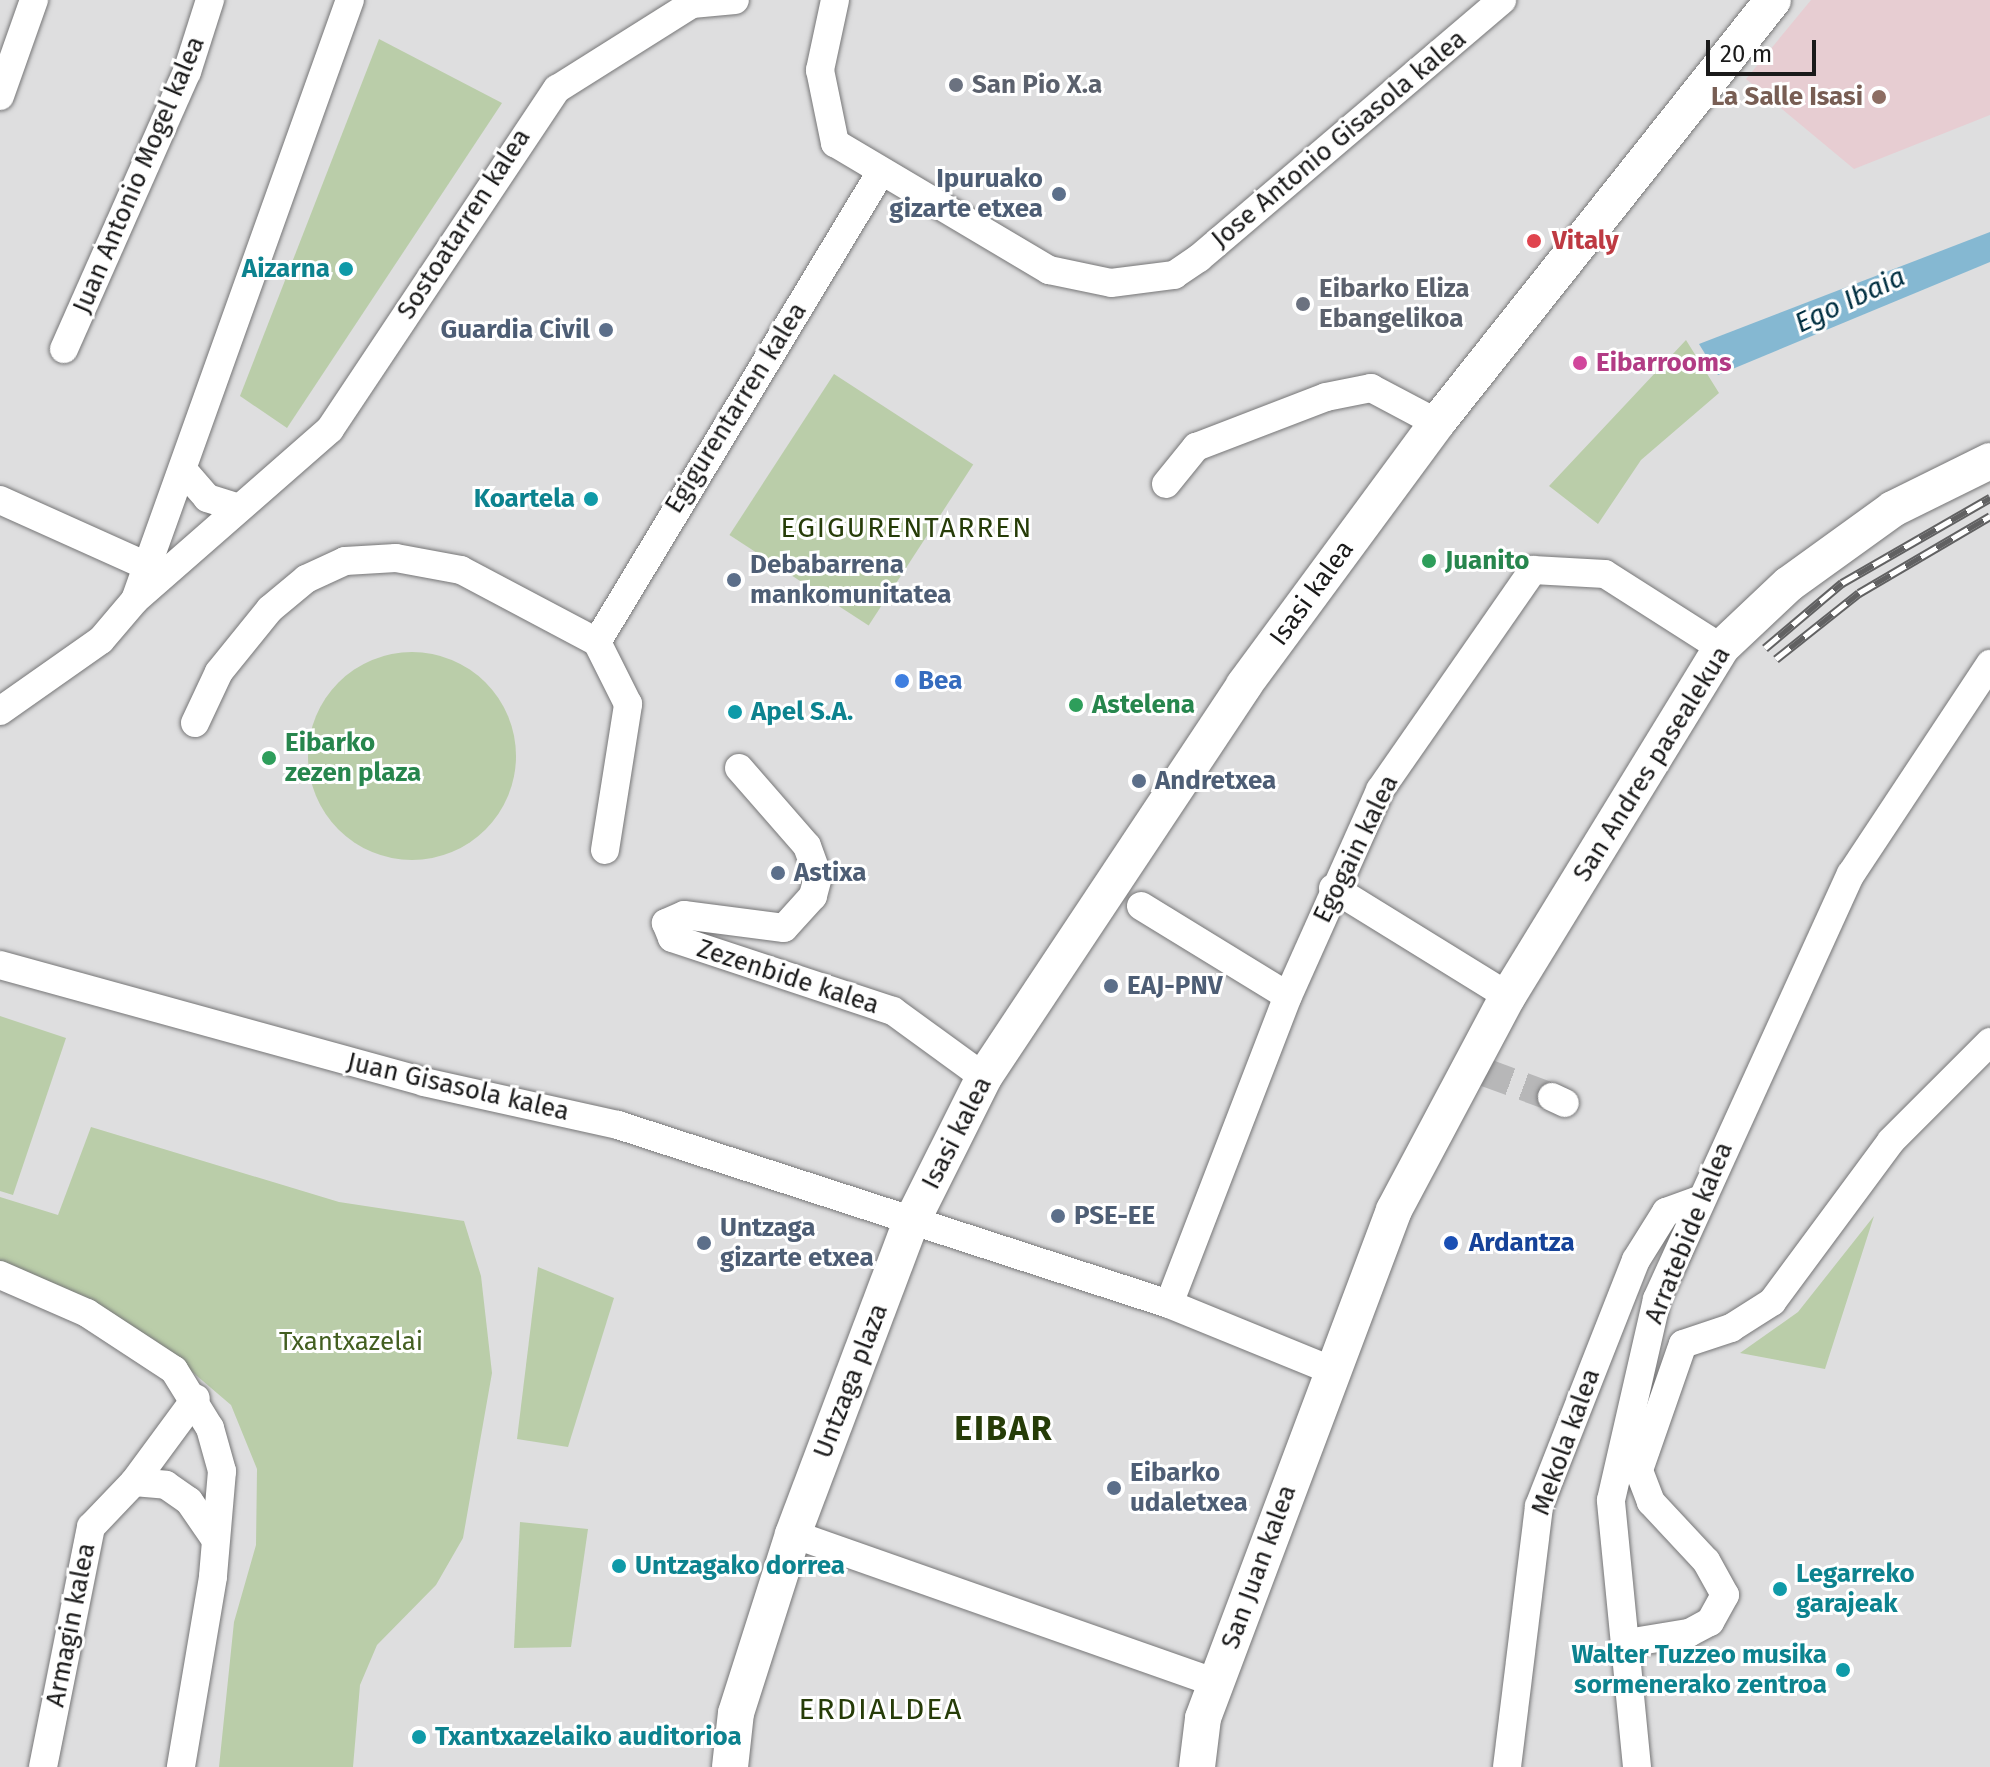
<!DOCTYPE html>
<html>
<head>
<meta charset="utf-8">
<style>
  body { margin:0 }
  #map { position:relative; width:1990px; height:1767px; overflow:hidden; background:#dededf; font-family:"Fira Sans",sans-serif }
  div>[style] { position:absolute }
  .education>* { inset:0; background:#e7cdd2 }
  .green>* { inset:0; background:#bacda9; transform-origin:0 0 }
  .round { border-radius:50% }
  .water>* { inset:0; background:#85b8d2 }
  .minor-tunnel>* { height:28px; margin-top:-14px; transform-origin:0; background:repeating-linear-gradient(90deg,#b7b7b8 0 28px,transparent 0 42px) }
  .roads { filter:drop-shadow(0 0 2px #767677) drop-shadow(0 0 2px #767677) }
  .minor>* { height:28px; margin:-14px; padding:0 14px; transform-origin:14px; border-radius:14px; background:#fff }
  .tertiary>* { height:36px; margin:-18px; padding:0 18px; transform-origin:18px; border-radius:18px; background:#fff }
  .rail>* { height:9px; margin-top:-4.5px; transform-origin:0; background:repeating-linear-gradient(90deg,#fff 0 18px,#616162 0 36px); box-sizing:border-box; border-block:2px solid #616162 }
  .dots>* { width:22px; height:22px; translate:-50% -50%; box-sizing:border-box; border:4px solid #fff; border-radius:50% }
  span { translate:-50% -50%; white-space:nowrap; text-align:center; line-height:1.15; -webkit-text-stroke:6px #fff; paint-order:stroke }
  .worship-label { font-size:26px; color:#5b616d; font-weight:700 }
  .left { translate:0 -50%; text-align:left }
  .education-label { font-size:26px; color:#785e54; font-weight:700 }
  .right { translate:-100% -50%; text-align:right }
  .street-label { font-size:26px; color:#1a1a1a }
  .service-label { font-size:26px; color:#4e5e75; font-weight:700 }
  .health-label { font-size:26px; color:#be3a42; font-weight:700 }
  .culture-label { font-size:26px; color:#0d838f; font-weight:700 }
  .hotel-label { font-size:26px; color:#b23c85; font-weight:700 }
  .leisure-label { font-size:26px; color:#27864d; font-weight:700 }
  .shop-label { font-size:26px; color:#366cbe; font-weight:700 }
  .transit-label { font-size:26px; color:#164399; font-weight:700 }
  .park-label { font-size:26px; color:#435f21 }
  .water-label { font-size:28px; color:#002f41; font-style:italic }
  .neighbourhood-label { font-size:28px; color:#263c08; letter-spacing:2px }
  .quarter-label { font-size:30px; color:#263c08; letter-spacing:2px }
  .district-label { font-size:34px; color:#263c08; font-weight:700; letter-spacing:2px }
  .scale { position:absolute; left:1706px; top:40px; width:110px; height:36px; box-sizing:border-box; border:4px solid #1a1a1a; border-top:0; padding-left:10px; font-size:24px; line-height:28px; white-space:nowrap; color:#1a1a1a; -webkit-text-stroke:6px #fff; paint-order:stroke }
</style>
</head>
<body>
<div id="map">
  <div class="education">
    <div style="clip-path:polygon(1811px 0,1990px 0,1990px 115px,1854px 169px,1746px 79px)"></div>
  </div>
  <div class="green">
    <div style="clip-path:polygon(379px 39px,502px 103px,287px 428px,240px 396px)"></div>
    <div style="clip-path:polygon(1686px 340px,1719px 393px,1641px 460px,1598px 524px,1549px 486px)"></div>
    <div style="left:834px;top:374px;width:166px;height:192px;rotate:33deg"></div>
    <div class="round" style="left:308px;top:652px;width:208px;height:208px"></div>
    <div style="clip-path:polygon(0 1016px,66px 1038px,13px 1195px,0 1191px)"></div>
    <div style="clip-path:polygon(91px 1127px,339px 1202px,464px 1221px,481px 1276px,492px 1373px,463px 1538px,436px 1585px,377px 1645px,360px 1685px,353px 1767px,219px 1767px,234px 1622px,256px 1545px,257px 1469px,231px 1405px,156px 1341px,85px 1298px,0 1264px,0 1197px,58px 1215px)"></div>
    <div style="clip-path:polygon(1874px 1216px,1825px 1369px,1740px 1353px,1798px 1312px)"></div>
    <div style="clip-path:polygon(538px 1267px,614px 1298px,568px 1447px,517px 1439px)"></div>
    <div style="clip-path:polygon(520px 1522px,588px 1529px,571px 1647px,514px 1648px)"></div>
  </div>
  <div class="water">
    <div style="clip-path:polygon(1990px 232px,1990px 262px,1718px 375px,1699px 344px)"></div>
  </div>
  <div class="minor-tunnel">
    <div style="left:1484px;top:1072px;width:72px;rotate:20.2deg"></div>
  </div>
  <div class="roads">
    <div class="minor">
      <div style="left:835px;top:0;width:72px;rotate:102.1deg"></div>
      <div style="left:820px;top:70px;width:75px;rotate:78.4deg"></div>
      <div style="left:835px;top:143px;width:249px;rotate:30.7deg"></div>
      <div style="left:1049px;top:270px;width:63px;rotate:11.8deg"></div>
      <div style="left:1111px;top:283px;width:64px;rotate:-7.2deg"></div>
      <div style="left:1174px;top:275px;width:30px;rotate:-34deg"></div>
      <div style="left:1199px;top:258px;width:398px;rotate:-40.4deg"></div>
      <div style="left:0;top:96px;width:102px;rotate:-70.5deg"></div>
      <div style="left:64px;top:349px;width:303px;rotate:-66.1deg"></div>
      <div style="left:187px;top:72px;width:76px;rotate:-72.3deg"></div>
      <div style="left:183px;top:470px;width:37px;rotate:49deg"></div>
      <div style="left:207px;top:498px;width:30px;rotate:17deg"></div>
      <div style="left:1166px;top:484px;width:48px;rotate:-51deg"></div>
      <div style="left:1196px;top:447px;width:139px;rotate:-21deg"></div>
      <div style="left:1326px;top:397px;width:46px;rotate:-11.3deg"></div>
      <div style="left:1371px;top:388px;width:75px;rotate:27.9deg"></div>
      <div style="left:0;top:500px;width:161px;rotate:24.2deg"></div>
      <div style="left:135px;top:600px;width:259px;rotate:-41.2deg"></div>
      <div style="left:330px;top:429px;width:409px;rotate:-56.3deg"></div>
      <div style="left:557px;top:89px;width:160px;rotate:-32.2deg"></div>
      <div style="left:692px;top:4px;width:43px;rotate:-5.3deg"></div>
      <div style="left:0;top:711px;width:123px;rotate:-35.1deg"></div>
      <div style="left:101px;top:640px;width:52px;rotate:-49.6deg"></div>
      <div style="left:135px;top:600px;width:637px;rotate:-70.29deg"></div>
      <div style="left:195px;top:723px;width:56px;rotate:-64.8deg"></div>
      <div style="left:219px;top:672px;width:81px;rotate:-51deg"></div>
      <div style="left:270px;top:609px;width:47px;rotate:-39.8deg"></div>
      <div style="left:306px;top:579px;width:43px;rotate:-24.8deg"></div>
      <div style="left:345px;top:561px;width:51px;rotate:-3.4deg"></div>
      <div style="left:396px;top:558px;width:66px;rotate:10.5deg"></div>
      <div style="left:461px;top:570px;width:154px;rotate:27.9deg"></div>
      <div style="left:739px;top:768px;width:103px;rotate:48.9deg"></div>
      <div style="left:807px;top:846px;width:33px;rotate:70deg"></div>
      <div style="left:818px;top:877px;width:20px;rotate:105deg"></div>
      <div style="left:813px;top:896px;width:43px;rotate:132.2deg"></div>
      <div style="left:784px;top:928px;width:101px;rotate:-172.6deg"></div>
      <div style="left:684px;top:915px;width:20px;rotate:156deg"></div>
      <div style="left:666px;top:923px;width:16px;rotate:68deg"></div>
      <div style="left:672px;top:938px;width:233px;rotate:18.3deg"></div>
      <div style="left:893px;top:1011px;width:112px;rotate:36deg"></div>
      <div style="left:605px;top:850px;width:148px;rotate:-81deg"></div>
      <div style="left:628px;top:704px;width:69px;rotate:-116.6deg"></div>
      <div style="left:597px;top:642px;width:546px;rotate:-58.87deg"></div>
      <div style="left:1333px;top:888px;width:206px;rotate:31.7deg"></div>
      <div style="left:1141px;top:906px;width:172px;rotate:31.5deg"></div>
      <div style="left:0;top:965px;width:440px;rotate:15.4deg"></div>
      <div style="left:424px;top:1082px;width:199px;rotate:12.5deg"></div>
      <div style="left:618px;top:1125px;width:579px;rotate:18deg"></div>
      <div style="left:1169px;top:1304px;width:175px;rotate:22.2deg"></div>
      <div style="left:1552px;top:1097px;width:14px;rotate:25deg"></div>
      <div style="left:0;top:1275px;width:95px;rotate:23.6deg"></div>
      <div style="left:87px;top:1313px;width:104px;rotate:33.2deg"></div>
      <div style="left:174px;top:1370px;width:68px;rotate:58.2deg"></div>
      <div style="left:210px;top:1428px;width:45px;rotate:74.4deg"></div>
      <div style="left:222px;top:1471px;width:106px;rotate:94.9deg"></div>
      <div style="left:213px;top:1577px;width:193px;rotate:99.6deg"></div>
      <div style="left:1169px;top:1304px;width:330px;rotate:-68.9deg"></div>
      <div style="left:1288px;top:996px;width:226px;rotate:-65.9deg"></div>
      <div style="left:1380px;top:790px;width:268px;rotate:-55.2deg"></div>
      <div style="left:1533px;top:570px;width:72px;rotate:3.2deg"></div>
      <div style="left:1605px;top:574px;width:138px;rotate:32.5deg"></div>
      <div style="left:134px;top:1482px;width:104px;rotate:-53.6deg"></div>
      <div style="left:793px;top:1534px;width:449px;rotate:19.4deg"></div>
      <div style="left:1627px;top:1643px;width:63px;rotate:-9.2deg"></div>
      <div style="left:1689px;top:1633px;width:24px;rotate:-28deg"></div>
      <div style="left:1710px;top:1622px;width:31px;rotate:-61deg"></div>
      <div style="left:1725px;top:1595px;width:39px;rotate:-119deg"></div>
      <div style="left:1706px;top:1561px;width:81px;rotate:-133deg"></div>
      <div style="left:1651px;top:1502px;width:34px;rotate:-111deg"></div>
      <div style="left:1639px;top:1470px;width:133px;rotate:-70.8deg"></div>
      <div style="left:1683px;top:1344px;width:51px;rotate:-18.4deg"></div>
      <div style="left:1731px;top:1328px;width:49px;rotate:-32.4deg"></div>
      <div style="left:1772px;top:1302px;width:200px;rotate:-53.5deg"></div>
      <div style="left:1891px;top:1141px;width:140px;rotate:-45deg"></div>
      <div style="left:43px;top:1767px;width:245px;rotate:-78.7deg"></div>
      <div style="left:91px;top:1527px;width:62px;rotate:-46.3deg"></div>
      <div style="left:134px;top:1482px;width:32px;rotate:5deg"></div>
      <div style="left:166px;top:1485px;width:28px;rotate:35deg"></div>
      <div style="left:189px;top:1501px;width:46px;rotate:55.6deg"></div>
      <div style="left:1507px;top:1767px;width:263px;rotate:-83deg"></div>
      <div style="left:1539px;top:1506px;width:264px;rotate:-68.5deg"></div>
      <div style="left:1636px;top:1260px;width:57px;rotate:-58deg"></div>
      <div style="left:1666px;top:1212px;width:33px;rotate:-20deg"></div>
      <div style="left:1637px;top:1767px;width:268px;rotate:-95.6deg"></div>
      <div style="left:1611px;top:1500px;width:206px;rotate:-77.1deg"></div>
      <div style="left:1657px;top:1299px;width:467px;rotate:-65.5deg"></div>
      <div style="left:1851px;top:874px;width:252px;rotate:-56.5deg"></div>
    </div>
    <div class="tertiary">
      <div style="left:730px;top:1767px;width:54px;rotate:-83.7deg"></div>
      <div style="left:736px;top:1713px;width:188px;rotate:-72.3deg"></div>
      <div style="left:793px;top:1534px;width:330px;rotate:-69.3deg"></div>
      <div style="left:910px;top:1225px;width:165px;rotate:-63.4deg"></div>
      <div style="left:984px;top:1077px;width:470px;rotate:-56.4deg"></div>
      <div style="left:1244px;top:685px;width:325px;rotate:-53.6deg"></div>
      <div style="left:1437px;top:423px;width:540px;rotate:-51.54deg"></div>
      <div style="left:1197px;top:1767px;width:49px;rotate:-83deg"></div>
      <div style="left:1203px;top:1718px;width:543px;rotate:-69.39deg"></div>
      <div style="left:1394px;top:1210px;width:242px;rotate:-62deg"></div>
      <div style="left:1508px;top:996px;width:408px;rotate:-58.5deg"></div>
      <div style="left:1721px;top:648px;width:93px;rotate:-43.3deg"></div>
      <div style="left:1789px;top:584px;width:128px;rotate:-35.8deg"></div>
      <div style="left:1893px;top:509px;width:108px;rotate:-26.3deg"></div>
    </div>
  </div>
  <div class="rail">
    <div style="left:1765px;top:648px;width:101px;rotate:-40.2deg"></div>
    <div style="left:1842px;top:583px;width:171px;rotate:-29.9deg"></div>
    <div style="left:1776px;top:659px;width:106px;rotate:-38.5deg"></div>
    <div style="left:1859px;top:593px;width:152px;rotate:-30.4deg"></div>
  </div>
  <div class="dots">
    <div style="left:956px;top:85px;background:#6b7280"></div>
    <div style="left:1879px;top:97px;background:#8d6e63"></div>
    <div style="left:1059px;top:194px;background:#5c6f8a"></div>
    <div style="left:1534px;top:241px;background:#e0444e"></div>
    <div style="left:346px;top:269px;background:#0f9aa8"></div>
    <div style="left:1303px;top:304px;background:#6b7280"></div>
    <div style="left:606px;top:330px;background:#5c6f8a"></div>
    <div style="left:1580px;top:363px;background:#d1479c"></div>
    <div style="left:591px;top:499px;background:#0f9aa8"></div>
    <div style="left:1429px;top:561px;background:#2e9e5b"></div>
    <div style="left:734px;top:580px;background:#5c6f8a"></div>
    <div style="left:902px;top:681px;background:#3f7fe0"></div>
    <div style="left:1076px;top:705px;background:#2e9e5b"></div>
    <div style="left:735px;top:712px;background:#0f9aa8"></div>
    <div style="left:269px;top:758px;background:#2e9e5b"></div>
    <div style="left:1139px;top:781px;background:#5c6f8a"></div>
    <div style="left:778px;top:873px;background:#5c6f8a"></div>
    <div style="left:1111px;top:986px;background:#5c6f8a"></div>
    <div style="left:1058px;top:1216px;background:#5c6f8a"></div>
    <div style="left:704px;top:1243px;background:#5c6f8a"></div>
    <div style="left:1451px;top:1243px;background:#1a4fb4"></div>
    <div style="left:1114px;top:1488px;background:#5c6f8a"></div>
    <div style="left:619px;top:1566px;background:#0f9aa8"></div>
    <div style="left:1780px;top:1589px;background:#0f9aa8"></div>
    <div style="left:1843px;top:1670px;background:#0f9aa8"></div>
    <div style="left:419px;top:1737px;background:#0f9aa8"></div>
  </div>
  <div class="worship-label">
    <span class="left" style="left:972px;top:85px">San Pio X.a</span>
    <span class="left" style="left:1319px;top:304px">Eibarko Eliza<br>Ebangelikoa</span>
  </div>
  <div class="education-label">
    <span class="right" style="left:1863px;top:97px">La Salle Isasi</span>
  </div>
  <div class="street-label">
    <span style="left:1339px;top:139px;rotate:-40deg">Jose Antonio Gisasola kalea</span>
    <span style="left:139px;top:175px;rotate:-67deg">Juan Antonio Mogel kalea</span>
    <span style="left:464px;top:224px;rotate:-57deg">Sostoatarren kalea</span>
    <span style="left:736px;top:408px;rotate:-58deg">Egigurentarren kalea</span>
    <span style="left:1312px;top:593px;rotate:-54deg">Isasi kalea</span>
    <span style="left:1652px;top:764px;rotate:-58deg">San Andres pasealekua</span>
    <span style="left:1356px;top:849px;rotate:-64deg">Egogain kalea</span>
    <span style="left:788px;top:977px;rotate:18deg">Zezenbide kalea</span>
    <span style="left:458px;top:1087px;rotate:13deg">Juan Gisasola kalea</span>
    <span style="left:957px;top:1133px;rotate:-63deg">Isasi kalea</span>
    <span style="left:1689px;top:1233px;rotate:-68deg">Arratebide kalea</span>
    <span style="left:851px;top:1381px;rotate:-69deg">Untzaga plaza</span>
    <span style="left:1566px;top:1442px;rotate:-70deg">Mekola kalea</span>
    <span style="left:1259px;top:1567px;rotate:-70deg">San Juan kalea</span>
    <span style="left:71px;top:1625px;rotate:-79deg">Armagin kalea</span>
  </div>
  <div class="service-label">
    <span class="right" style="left:1043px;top:194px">Ipuruako<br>gizarte etxea</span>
    <span class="right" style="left:590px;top:330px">Guardia Civil</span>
    <span class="left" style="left:750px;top:580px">Debabarrena<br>mankomunitatea</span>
    <span class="left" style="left:1155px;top:781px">Andretxea</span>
    <span class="left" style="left:794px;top:873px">Astixa</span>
    <span class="left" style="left:1127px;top:986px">EAJ-PNV</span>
    <span class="left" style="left:1074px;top:1216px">PSE-EE</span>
    <span class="left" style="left:720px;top:1243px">Untzaga<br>gizarte etxea</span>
    <span class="left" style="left:1130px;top:1488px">Eibarko<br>udaletxea</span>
  </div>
  <div class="health-label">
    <span class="left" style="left:1552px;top:241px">Vitaly</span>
  </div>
  <div class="culture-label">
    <span class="right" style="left:330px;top:269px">Aizarna</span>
    <span class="right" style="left:575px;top:499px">Koartela</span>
    <span class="left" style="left:751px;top:712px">Apel S.A.</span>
    <span class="left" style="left:635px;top:1566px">Untzagako dorrea</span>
    <span class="left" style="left:1796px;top:1589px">Legarreko<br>garajeak</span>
    <span class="right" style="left:1827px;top:1670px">Walter Tuzzeo musika<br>sormenerako zentroa</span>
    <span class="left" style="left:435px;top:1737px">Txantxazelaiko auditorioa</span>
  </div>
  <div class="hotel-label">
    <span class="left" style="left:1596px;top:363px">Eibarrooms</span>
  </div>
  <div class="leisure-label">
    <span class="left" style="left:1445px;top:561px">Juanito</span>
    <span class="left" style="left:1092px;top:705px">Astelena</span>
    <span class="left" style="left:285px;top:758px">Eibarko<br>zezen plaza</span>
  </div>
  <div class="shop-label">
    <span class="left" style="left:918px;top:681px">Bea</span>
  </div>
  <div class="transit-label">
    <span class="left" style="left:1469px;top:1243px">Ardantza</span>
  </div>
  <div class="park-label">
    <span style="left:351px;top:1342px">Txantxazelai</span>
  </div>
  <div class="water-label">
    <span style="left:1850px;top:300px;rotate:-25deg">Ego Ibaia</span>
  </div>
  <div class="neighbourhood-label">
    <span style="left:907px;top:528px">EGIGURENTARREN</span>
  </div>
  <div class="quarter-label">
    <span style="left:881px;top:1709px">ERDIALDEA</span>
  </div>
  <div class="district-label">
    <span style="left:1004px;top:1429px">EIBAR</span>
  </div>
  <div class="scale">20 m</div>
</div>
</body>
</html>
